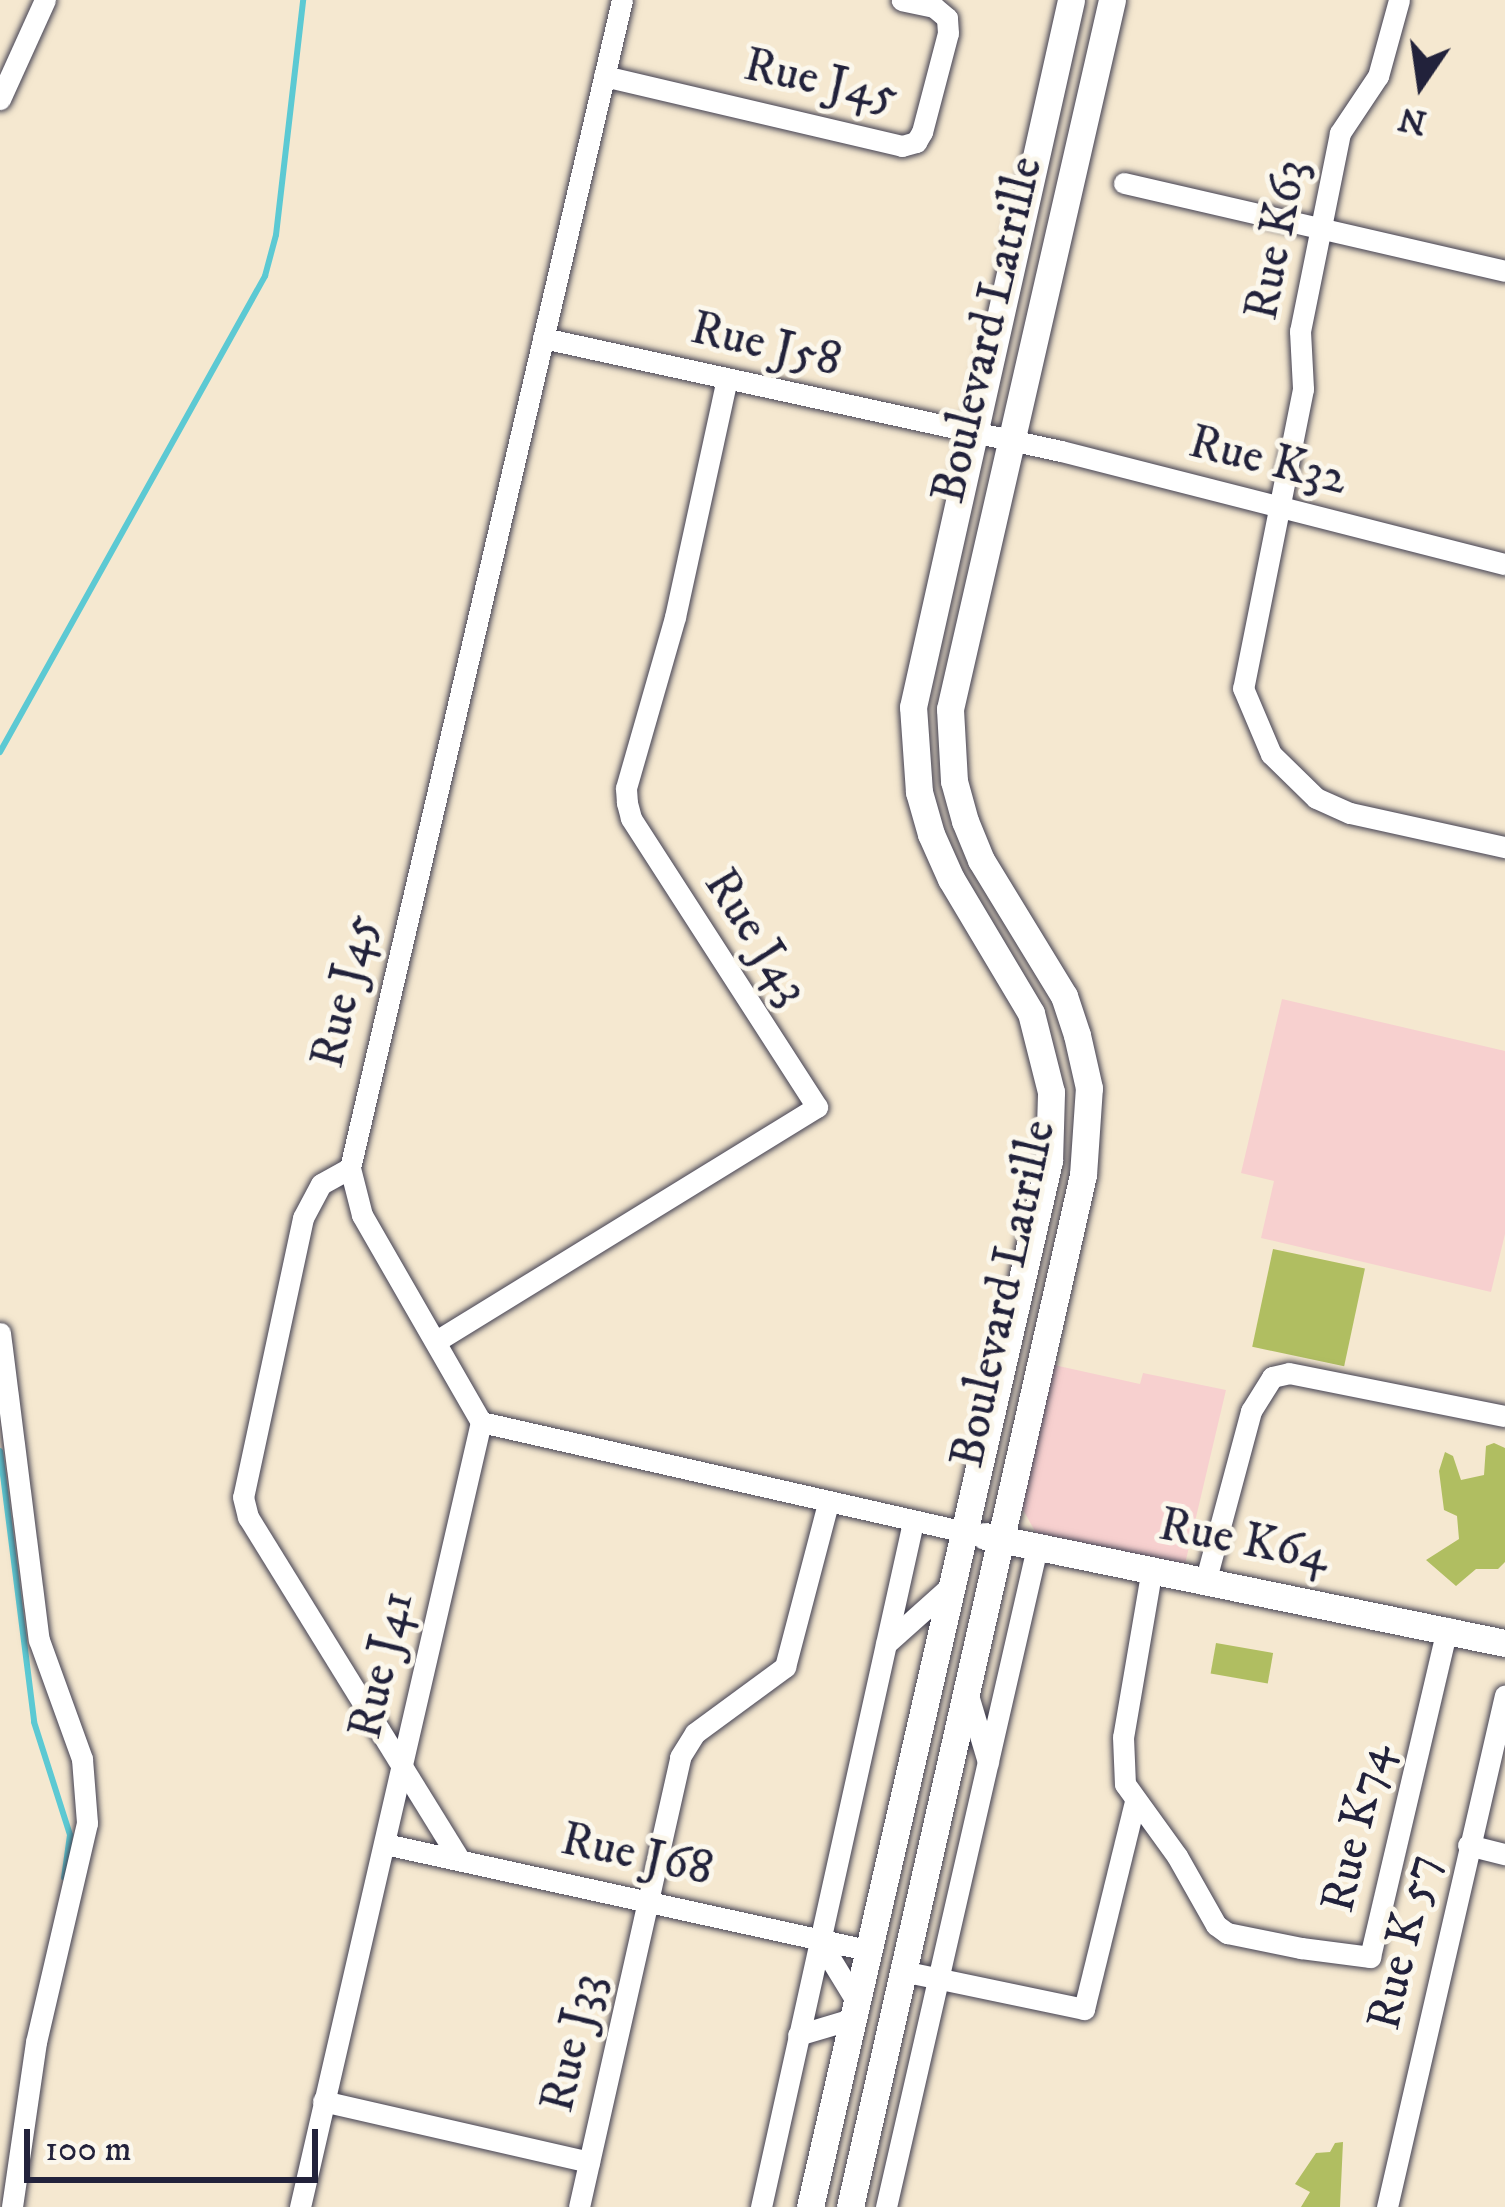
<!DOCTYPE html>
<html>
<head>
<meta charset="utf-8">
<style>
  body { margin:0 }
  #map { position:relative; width:1505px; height:2207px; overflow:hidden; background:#f5e8d0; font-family:"IM FELL DW Pica",serif }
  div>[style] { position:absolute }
  .built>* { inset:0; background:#f7d0cf }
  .green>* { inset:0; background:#b0be61; transform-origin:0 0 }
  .stream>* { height:6px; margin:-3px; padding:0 3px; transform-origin:3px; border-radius:3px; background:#5cc9d3 }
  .roads { filter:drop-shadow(0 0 3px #424051) drop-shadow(0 0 3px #424051) }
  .street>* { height:21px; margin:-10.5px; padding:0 10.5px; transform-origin:10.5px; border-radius:10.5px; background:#fff }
  .secondary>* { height:27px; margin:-13.5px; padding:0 13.5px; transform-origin:13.5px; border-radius:13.5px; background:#fff }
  span { translate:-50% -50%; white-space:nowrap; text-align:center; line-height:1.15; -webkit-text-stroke:10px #fbf7ec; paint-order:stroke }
  .street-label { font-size:48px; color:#22223b }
  .north { position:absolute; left:1361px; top:24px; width:120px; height:120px; -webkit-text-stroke:9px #fbf7ec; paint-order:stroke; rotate:193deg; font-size:33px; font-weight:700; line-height:48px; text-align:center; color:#22223b }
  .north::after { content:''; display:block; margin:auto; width:42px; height:54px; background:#22223b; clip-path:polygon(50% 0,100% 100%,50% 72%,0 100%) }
  .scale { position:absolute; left:24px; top:2129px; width:294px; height:54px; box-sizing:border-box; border:6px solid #22223b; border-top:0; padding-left:15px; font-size:36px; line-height:42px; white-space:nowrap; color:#22223b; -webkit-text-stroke:9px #fbf7ec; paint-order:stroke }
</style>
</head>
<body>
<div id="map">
  <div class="built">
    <div style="clip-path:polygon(1282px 999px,1505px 1051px,1505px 1234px,1491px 1292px,1261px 1238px,1274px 1181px,1241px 1173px)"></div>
    <div style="clip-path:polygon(1054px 1365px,1140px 1384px,1143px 1373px,1226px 1390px,1185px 1564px,1036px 1533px,1022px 1508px)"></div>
  </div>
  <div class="green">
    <div style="left:1273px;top:1249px;width:94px;height:100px;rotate:12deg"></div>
    <div style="clip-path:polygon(1494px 1443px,1505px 1448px,1505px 1562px,1498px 1569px,1476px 1569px,1456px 1586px,1426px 1560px,1459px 1539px,1457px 1516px,1444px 1510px,1439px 1471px,1445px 1452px,1453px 1456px,1461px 1480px,1484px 1475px,1486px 1446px)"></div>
    <div style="left:1216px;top:1643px;width:58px;height:31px;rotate:10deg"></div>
    <div style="clip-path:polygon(1343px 2142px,1340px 2207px,1301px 2207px,1310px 2192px,1295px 2184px,1316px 2153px,1330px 2152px,1335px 2143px)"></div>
  </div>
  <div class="stream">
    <div style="left:0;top:752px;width:545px;rotate:-60.89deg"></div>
    <div style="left:265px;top:276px;width:42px;rotate:-75deg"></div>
    <div style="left:276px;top:235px;width:237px;rotate:-83.4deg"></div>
    <div style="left:0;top:1451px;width:273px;rotate:82.8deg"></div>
    <div style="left:34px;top:1722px;width:119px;rotate:72.3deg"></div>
    <div style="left:70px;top:1835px;width:43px;rotate:97.9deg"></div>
  </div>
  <div class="roads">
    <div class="street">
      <div style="left:1399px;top:0;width:79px;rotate:105.4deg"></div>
      <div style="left:1378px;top:76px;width:69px;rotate:123.7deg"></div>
      <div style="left:1340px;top:133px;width:202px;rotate:101.4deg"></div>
      <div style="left:1300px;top:331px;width:58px;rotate:87deg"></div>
      <div style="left:1303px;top:389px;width:305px;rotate:101.3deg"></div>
      <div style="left:1243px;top:688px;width:72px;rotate:67deg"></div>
      <div style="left:1271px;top:754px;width:63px;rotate:44.4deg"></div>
      <div style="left:1316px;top:798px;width:37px;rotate:24deg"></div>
      <div style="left:1350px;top:813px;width:159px;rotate:12.4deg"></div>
      <div style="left:604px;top:76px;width:306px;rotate:13.2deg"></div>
      <div style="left:902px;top:146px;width:15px;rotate:-16deg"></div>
      <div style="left:916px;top:142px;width:12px;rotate:-59deg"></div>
      <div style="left:922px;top:132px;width:102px;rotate:-75.3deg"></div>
      <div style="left:948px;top:33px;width:15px;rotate:-94deg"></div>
      <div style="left:947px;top:18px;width:17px;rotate:-140deg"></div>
      <div style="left:934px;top:7px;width:33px;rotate:-168deg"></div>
      <div style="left:0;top:99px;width:109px;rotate:-65.6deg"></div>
      <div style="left:1124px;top:183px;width:391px;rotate:13deg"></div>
      <div style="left:543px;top:338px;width:530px;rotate:12.31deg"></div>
      <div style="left:1061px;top:451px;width:458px;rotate:14.3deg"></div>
      <div style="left:350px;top:1168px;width:33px;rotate:151deg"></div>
      <div style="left:321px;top:1184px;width:38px;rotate:118deg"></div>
      <div style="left:303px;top:1218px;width:285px;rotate:102.1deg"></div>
      <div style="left:243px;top:1497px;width:21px;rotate:76deg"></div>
      <div style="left:248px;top:1517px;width:402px;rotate:58.3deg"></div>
      <div style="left:0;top:1333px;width:309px;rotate:82.8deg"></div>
      <div style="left:39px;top:1640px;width:127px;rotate:70.1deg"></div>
      <div style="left:82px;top:1759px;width:64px;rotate:85.5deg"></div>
      <div style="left:87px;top:1823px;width:225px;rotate:103.1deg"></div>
      <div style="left:36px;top:2042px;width:167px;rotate:98.3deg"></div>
      <div style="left:438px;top:1340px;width:445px;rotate:-31.6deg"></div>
      <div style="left:817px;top:1107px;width:344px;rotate:-122.8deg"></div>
      <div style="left:631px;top:818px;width:16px;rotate:-105deg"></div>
      <div style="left:627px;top:803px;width:15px;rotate:-94deg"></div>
      <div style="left:626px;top:788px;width:178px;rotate:-74deg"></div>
      <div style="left:675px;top:617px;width:244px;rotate:-77.7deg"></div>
      <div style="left:481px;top:1422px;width:495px;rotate:12.8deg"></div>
      <div style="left:1152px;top:1568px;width:171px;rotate:99.7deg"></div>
      <div style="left:1123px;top:1737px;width:47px;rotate:87.6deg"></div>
      <div style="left:1125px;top:1784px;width:89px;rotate:54.2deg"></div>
      <div style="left:1177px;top:1856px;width:79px;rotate:60.5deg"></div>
      <div style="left:1216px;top:1925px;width:14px;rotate:36deg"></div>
      <div style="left:1227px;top:1933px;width:76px;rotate:11.5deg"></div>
      <div style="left:1301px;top:1948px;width:70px;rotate:7.4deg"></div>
      <div style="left:1370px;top:1957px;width:338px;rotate:-76.8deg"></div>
      <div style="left:1206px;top:1579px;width:174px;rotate:-75deg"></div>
      <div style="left:1251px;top:1411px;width:40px;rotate:-58deg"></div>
      <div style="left:1272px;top:1377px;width:17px;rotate:-13deg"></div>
      <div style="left:1289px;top:1373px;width:220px;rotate:11.3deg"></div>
      <div style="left:886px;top:1644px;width:89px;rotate:-41.8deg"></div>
      <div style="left:968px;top:1695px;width:70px;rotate:73.4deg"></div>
      <div style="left:385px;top:1844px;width:498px;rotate:12.4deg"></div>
      <div style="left:1468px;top:1845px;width:38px;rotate:14deg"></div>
      <div style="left:819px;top:1940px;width:75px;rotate:58.6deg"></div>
      <div style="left:907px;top:1972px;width:181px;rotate:11.8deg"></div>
      <div style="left:1084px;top:2009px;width:213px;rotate:-76.2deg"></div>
      <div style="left:798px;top:2035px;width:59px;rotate:-16.6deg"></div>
      <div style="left:323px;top:2101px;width:273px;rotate:12.9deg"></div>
      <div style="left:300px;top:2207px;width:806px;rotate:-77.02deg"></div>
      <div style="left:481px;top:1422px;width:239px;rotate:-119.9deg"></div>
      <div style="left:362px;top:1215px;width:49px;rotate:-104.3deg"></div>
      <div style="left:350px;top:1168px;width:1199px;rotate:-76.89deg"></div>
      <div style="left:579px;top:2207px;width:461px;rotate:-77.3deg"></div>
      <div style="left:680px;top:1757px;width:28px;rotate:-58deg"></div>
      <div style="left:695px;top:1733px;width:112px;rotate:-36.3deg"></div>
      <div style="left:785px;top:1667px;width:170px;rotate:-75.3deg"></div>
      <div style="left:761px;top:2207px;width:702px;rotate:-77.49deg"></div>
      <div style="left:886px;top:2207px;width:677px;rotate:-77.11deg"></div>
      <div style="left:1387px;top:2207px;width:525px;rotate:-77.02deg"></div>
    </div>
    <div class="secondary">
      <div style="left:985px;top:1536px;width:531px;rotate:11.63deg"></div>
      <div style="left:810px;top:2207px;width:1073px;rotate:-77.13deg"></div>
      <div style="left:1049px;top:1161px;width:69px;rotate:-88.3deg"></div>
      <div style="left:1051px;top:1092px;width:81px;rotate:-104.2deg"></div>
      <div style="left:1031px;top:1013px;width:156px;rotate:-120.8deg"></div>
      <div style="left:951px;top:879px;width:49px;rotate:-114deg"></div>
      <div style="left:931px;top:834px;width:44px;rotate:-105.9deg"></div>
      <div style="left:919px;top:792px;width:85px;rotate:-94deg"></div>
      <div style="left:913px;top:707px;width:724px;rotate:-77.4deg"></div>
      <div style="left:850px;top:2207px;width:1058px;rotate:-77.28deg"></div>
      <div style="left:1083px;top:1175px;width:87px;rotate:-86.1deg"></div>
      <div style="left:1089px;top:1088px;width:54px;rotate:-102.8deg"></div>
      <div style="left:1077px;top:1035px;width:41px;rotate:-108.4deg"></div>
      <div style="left:1064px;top:996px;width:159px;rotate:-121.4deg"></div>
      <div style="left:981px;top:860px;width:42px;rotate:-112.3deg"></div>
      <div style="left:965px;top:821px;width:41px;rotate:-105.4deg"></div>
      <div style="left:954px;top:781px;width:72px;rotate:-93.2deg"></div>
      <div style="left:950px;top:709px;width:727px;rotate:-77.13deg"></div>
    </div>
  </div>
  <div class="street-label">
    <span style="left:821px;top:81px;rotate:12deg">Rue J45</span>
    <span style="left:1277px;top:240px;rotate:-79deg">Rue K63</span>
    <span style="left:988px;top:330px;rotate:-77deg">Boulevard Latrille</span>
    <span style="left:766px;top:345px;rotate:13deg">Rue J58</span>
    <span style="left:1268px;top:461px;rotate:14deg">Rue K32</span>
    <span style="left:756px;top:937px;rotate:57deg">Rue J43</span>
    <span style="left:345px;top:991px;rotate:-77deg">Rue J45</span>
    <span style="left:1004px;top:1294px;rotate:-78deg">Boulevard Latrille</span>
    <span style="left:1244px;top:1541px;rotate:11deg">Rue K64</span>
    <span style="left:382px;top:1665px;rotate:-77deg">Rue J41</span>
    <span style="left:1357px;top:1828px;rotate:-77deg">Rue K74</span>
    <span style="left:637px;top:1855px;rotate:12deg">Rue J68</span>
    <span style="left:1404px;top:1942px;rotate:-77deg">Rue K 57</span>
    <span style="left:573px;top:2043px;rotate:-77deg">Rue J33</span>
  </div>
  <div class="north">N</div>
  <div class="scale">100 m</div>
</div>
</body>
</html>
